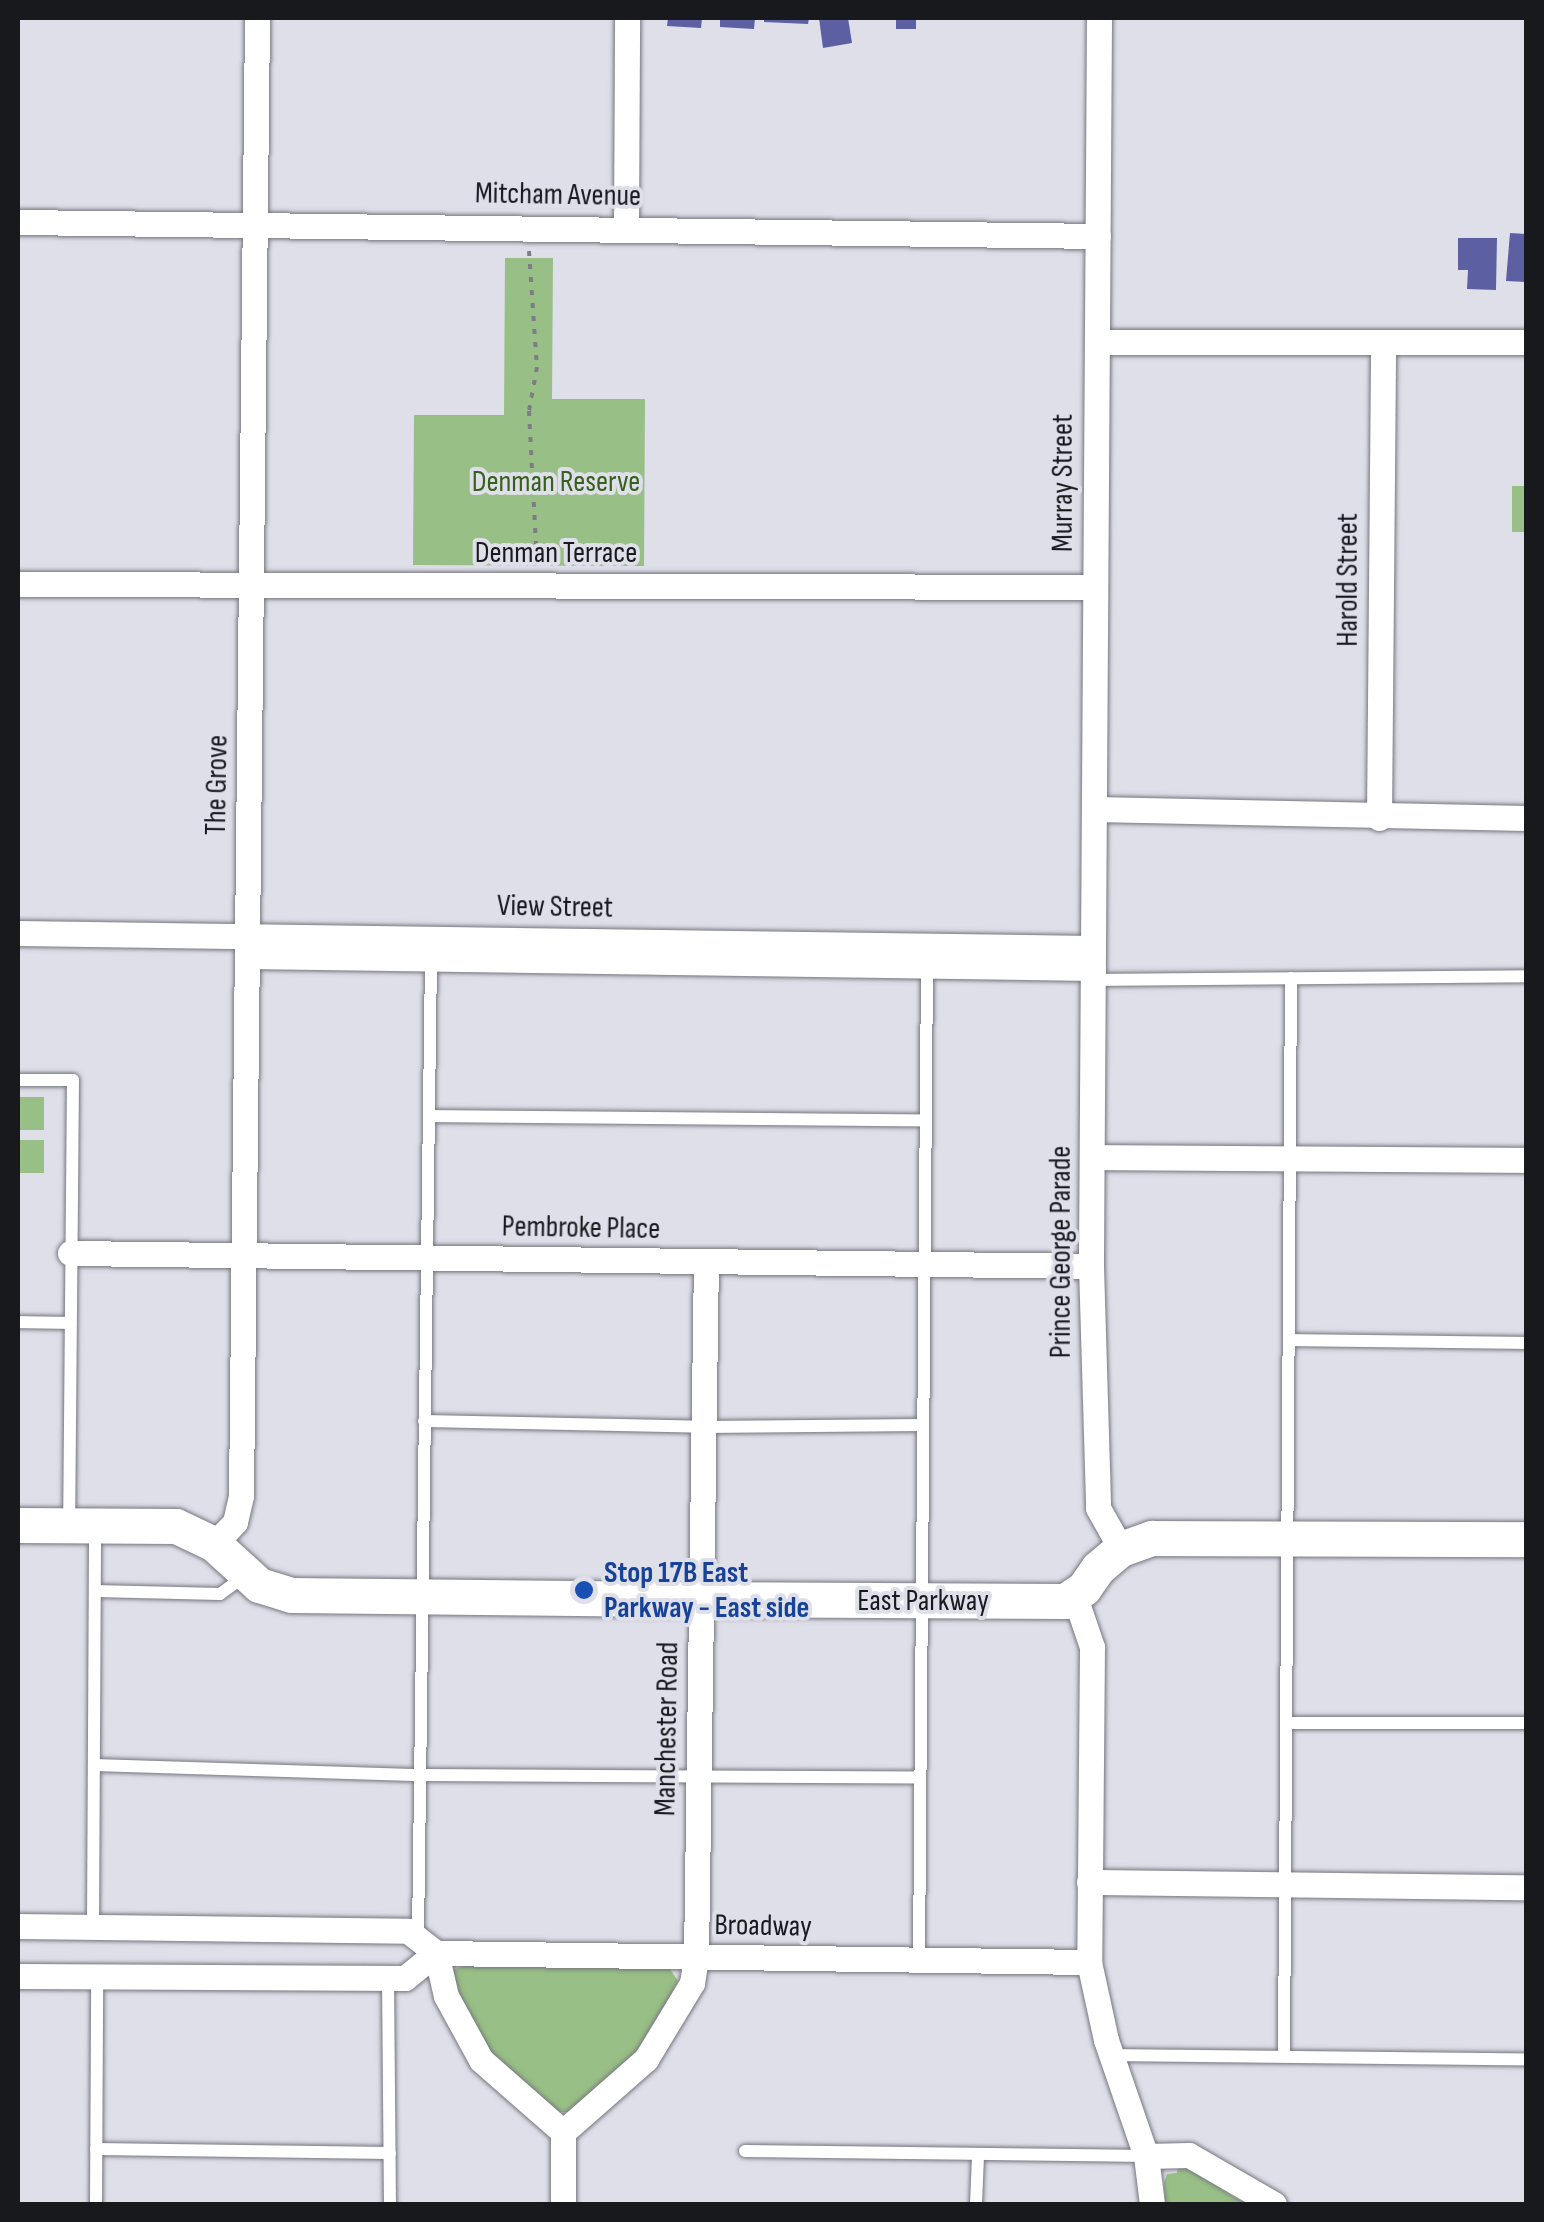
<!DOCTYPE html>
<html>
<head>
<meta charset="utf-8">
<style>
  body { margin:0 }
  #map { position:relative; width:1544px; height:2222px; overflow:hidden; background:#dedfe9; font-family:"Sofia Sans Condensed",sans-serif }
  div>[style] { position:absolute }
  .green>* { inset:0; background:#98bf85; transform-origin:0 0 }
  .building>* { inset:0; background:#5d5fa3; transform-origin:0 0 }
  .path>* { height:4px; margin-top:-2px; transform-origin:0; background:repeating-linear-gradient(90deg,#7d7e85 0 5px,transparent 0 13px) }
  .roads { filter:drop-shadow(0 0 2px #75767f) drop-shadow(0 0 2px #75767f) }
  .lane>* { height:12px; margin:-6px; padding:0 6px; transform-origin:6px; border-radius:6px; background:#fff }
  .street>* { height:25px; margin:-12.5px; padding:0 12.5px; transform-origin:12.5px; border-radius:12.5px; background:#fff }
  .secondary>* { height:35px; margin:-17.5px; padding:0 17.5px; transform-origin:17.5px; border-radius:17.5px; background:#fff }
  .dots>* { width:28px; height:28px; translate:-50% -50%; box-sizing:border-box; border:5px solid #dedfe9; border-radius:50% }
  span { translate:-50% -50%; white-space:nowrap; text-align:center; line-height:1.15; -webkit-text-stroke:8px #dedfe9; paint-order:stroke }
  .street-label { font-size:30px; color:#18191c }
  .park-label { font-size:30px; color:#37601c }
  .transit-label { font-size:30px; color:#164399; font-weight:700 }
  .left { translate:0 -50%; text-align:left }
  .frame { position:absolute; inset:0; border:20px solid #18191c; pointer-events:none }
</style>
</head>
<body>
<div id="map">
  <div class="green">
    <div style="clip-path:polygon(505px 258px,553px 258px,552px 399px,645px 399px,644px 566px,413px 565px,414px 415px,504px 415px)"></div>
    <div style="left:1512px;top:486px;width:14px;height:46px"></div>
    <div style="left:18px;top:1097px;width:26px;height:33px"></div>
    <div style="left:18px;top:1140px;width:26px;height:33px"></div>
    <div style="clip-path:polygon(467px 1964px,661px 1967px,670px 1969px,678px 1981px,645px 2044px,568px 2112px,558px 2112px,500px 2063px,480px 2040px,450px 1978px,453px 1970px)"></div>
    <div style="clip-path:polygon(1178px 2161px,1232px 2196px,1247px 2204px,1165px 2204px,1164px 2183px,1167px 2174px,1177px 2173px)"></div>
  </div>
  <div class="building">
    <div style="clip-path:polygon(668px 18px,702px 18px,701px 28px,667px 26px)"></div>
    <div style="clip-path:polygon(720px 18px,755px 18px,754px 29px,720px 27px)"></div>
    <div style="clip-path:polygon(764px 18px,809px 18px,808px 24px,764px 22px)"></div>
    <div style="clip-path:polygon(819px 18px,848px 18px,852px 43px,823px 48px)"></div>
    <div style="left:896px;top:18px;width:20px;height:11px"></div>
    <div style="clip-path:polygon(1510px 233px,1526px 234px,1526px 282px,1506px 281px)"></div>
    <div style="clip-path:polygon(1458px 238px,1497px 238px,1496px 290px,1467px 289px,1468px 270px,1458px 270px)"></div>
  </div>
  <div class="path">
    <div style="left:529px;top:251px;width:116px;rotate:86.1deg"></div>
    <div style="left:537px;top:367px;width:45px;rotate:100.3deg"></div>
    <div style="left:529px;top:411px;width:155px;rotate:87deg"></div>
  </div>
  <div class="roads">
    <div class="lane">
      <div style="left:1093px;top:980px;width:433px;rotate:-0.5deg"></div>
      <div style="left:18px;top:1080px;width:55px"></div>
      <div style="left:73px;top:1080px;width:443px;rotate:90.5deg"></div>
      <div style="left:429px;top:1116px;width:496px;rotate:0.5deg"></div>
      <div style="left:18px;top:1322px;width:50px;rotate:1.1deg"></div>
      <div style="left:1289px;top:1340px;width:237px;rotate:0.7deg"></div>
      <div style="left:424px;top:1421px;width:280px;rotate:1.2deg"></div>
      <div style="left:704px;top:1427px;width:219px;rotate:-0.5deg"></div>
      <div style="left:95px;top:1591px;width:125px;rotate:1.4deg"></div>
      <div style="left:220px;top:1594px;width:29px;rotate:-36deg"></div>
      <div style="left:1286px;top:1723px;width:240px"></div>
      <div style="left:94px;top:1765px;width:327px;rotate:1.8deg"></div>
      <div style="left:421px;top:1775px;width:499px;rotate:0.3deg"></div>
      <div style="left:93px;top:1926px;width:397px;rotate:-89.7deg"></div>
      <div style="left:418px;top:1937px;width:979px;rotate:-89.24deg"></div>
      <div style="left:919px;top:1960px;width:995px;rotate:-89.54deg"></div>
      <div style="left:388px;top:1978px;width:226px;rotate:89.5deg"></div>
      <div style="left:1111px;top:2055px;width:415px;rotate:0.6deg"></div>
      <div style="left:1284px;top:2056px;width:1078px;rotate:-89.63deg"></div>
      <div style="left:96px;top:2149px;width:294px;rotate:0.8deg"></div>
      <div style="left:745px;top:2151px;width:401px;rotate:0.7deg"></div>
      <div style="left:96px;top:2204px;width:228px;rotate:-89.7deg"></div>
      <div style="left:976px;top:2204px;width:47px;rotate:-87.6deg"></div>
    </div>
    <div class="street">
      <div style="left:1099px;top:18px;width:1248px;rotate:90.37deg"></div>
      <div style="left:1091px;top:1266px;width:242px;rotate:88.3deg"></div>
      <div style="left:1098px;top:1508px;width:47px;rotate:60.7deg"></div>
      <div style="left:18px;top:222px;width:1080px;rotate:0.74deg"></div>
      <div style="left:626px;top:229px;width:211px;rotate:-89.7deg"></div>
      <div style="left:1097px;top:342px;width:429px"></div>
      <div style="left:18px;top:584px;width:1077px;rotate:0.16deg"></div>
      <div style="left:1095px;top:809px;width:431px;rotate:1.2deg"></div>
      <div style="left:1379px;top:818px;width:476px;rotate:-89.5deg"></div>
      <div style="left:18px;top:933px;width:1075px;rotate:0.8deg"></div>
      <div style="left:247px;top:956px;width:846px;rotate:0.81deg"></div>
      <div style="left:1092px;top:1157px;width:434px;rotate:0.4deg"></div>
      <div style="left:70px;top:1253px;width:1021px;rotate:0.73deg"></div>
      <div style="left:214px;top:1544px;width:30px;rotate:-46deg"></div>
      <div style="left:235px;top:1522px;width:27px;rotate:-77deg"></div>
      <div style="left:241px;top:1496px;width:1478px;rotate:-89.38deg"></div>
      <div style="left:1075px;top:1597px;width:53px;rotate:71.2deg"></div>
      <div style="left:1092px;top:1647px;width:315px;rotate:90.5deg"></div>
      <div style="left:1089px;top:1962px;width:80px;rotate:77.7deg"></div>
      <div style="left:1106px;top:2040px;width:123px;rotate:71deg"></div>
      <div style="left:1146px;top:2156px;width:48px;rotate:82.9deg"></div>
      <div style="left:1089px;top:1882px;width:437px;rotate:0.7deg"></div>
      <div style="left:18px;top:1926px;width:390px;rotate:0.7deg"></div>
      <div style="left:408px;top:1931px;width:36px;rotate:38deg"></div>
      <div style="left:436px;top:1953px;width:653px;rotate:0.79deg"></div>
      <div style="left:436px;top:1953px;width:44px;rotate:76.9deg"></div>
      <div style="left:446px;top:1996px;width:73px;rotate:61.3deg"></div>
      <div style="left:481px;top:2060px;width:109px;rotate:41.3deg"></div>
      <div style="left:563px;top:2132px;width:111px;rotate:-41.3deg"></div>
      <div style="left:646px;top:2059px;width:89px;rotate:-58.8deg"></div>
      <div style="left:692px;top:1983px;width:26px;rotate:-81deg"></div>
      <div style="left:696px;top:1957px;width:695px;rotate:-89.18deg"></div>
      <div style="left:18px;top:1976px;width:387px;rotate:0.3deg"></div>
      <div style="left:405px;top:1978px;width:40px;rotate:-39deg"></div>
      <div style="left:1146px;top:2156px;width:43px;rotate:-1.3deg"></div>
      <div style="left:1189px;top:2155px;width:98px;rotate:30deg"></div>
      <div style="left:563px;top:2204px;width:72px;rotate:-90deg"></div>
    </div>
    <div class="secondary">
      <div style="left:18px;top:1525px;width:158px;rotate:0.4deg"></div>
      <div style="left:176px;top:1526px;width:42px;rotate:25.3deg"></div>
      <div style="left:214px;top:1544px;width:61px;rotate:42.3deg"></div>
      <div style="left:259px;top:1585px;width:34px;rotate:17deg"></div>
      <div style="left:291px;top:1595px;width:379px;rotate:0.6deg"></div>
      <div style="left:670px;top:1599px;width:395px;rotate:0.3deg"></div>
      <div style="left:1065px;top:1601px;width:23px;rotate:-34deg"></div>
      <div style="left:1084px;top:1588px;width:24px;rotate:-55deg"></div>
      <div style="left:1098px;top:1568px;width:30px;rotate:-40deg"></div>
      <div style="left:1121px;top:1549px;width:33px;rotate:-20deg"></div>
      <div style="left:1152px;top:1538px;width:374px;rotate:0.2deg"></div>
    </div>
  </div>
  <div class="dots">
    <div style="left:584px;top:1590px;background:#1a4fb4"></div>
  </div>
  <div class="street-label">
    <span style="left:558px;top:195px;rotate:1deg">Mitcham Avenue</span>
    <span style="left:1063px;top:483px;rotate:-90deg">Murray Street</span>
    <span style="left:556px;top:553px">Denman Terrace</span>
    <span style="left:1348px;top:580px;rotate:-90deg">Harold Street</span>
    <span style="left:217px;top:785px;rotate:-89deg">The Grove</span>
    <span style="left:555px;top:907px;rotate:1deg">View Street</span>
    <span style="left:581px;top:1228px;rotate:1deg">Pembroke Place</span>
    <span style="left:1061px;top:1252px;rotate:-90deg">Prince George Parade</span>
    <span style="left:923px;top:1601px">East Parkway</span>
    <span style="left:667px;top:1729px;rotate:-89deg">Manchester Road</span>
    <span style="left:763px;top:1926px;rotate:1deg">Broadway</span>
  </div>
  <div class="park-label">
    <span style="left:556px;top:482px">Denman Reserve</span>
  </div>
  <div class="transit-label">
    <span class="left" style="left:604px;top:1590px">Stop 17B East<br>Parkway - East side</span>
  </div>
  <div class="frame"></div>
</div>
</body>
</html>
